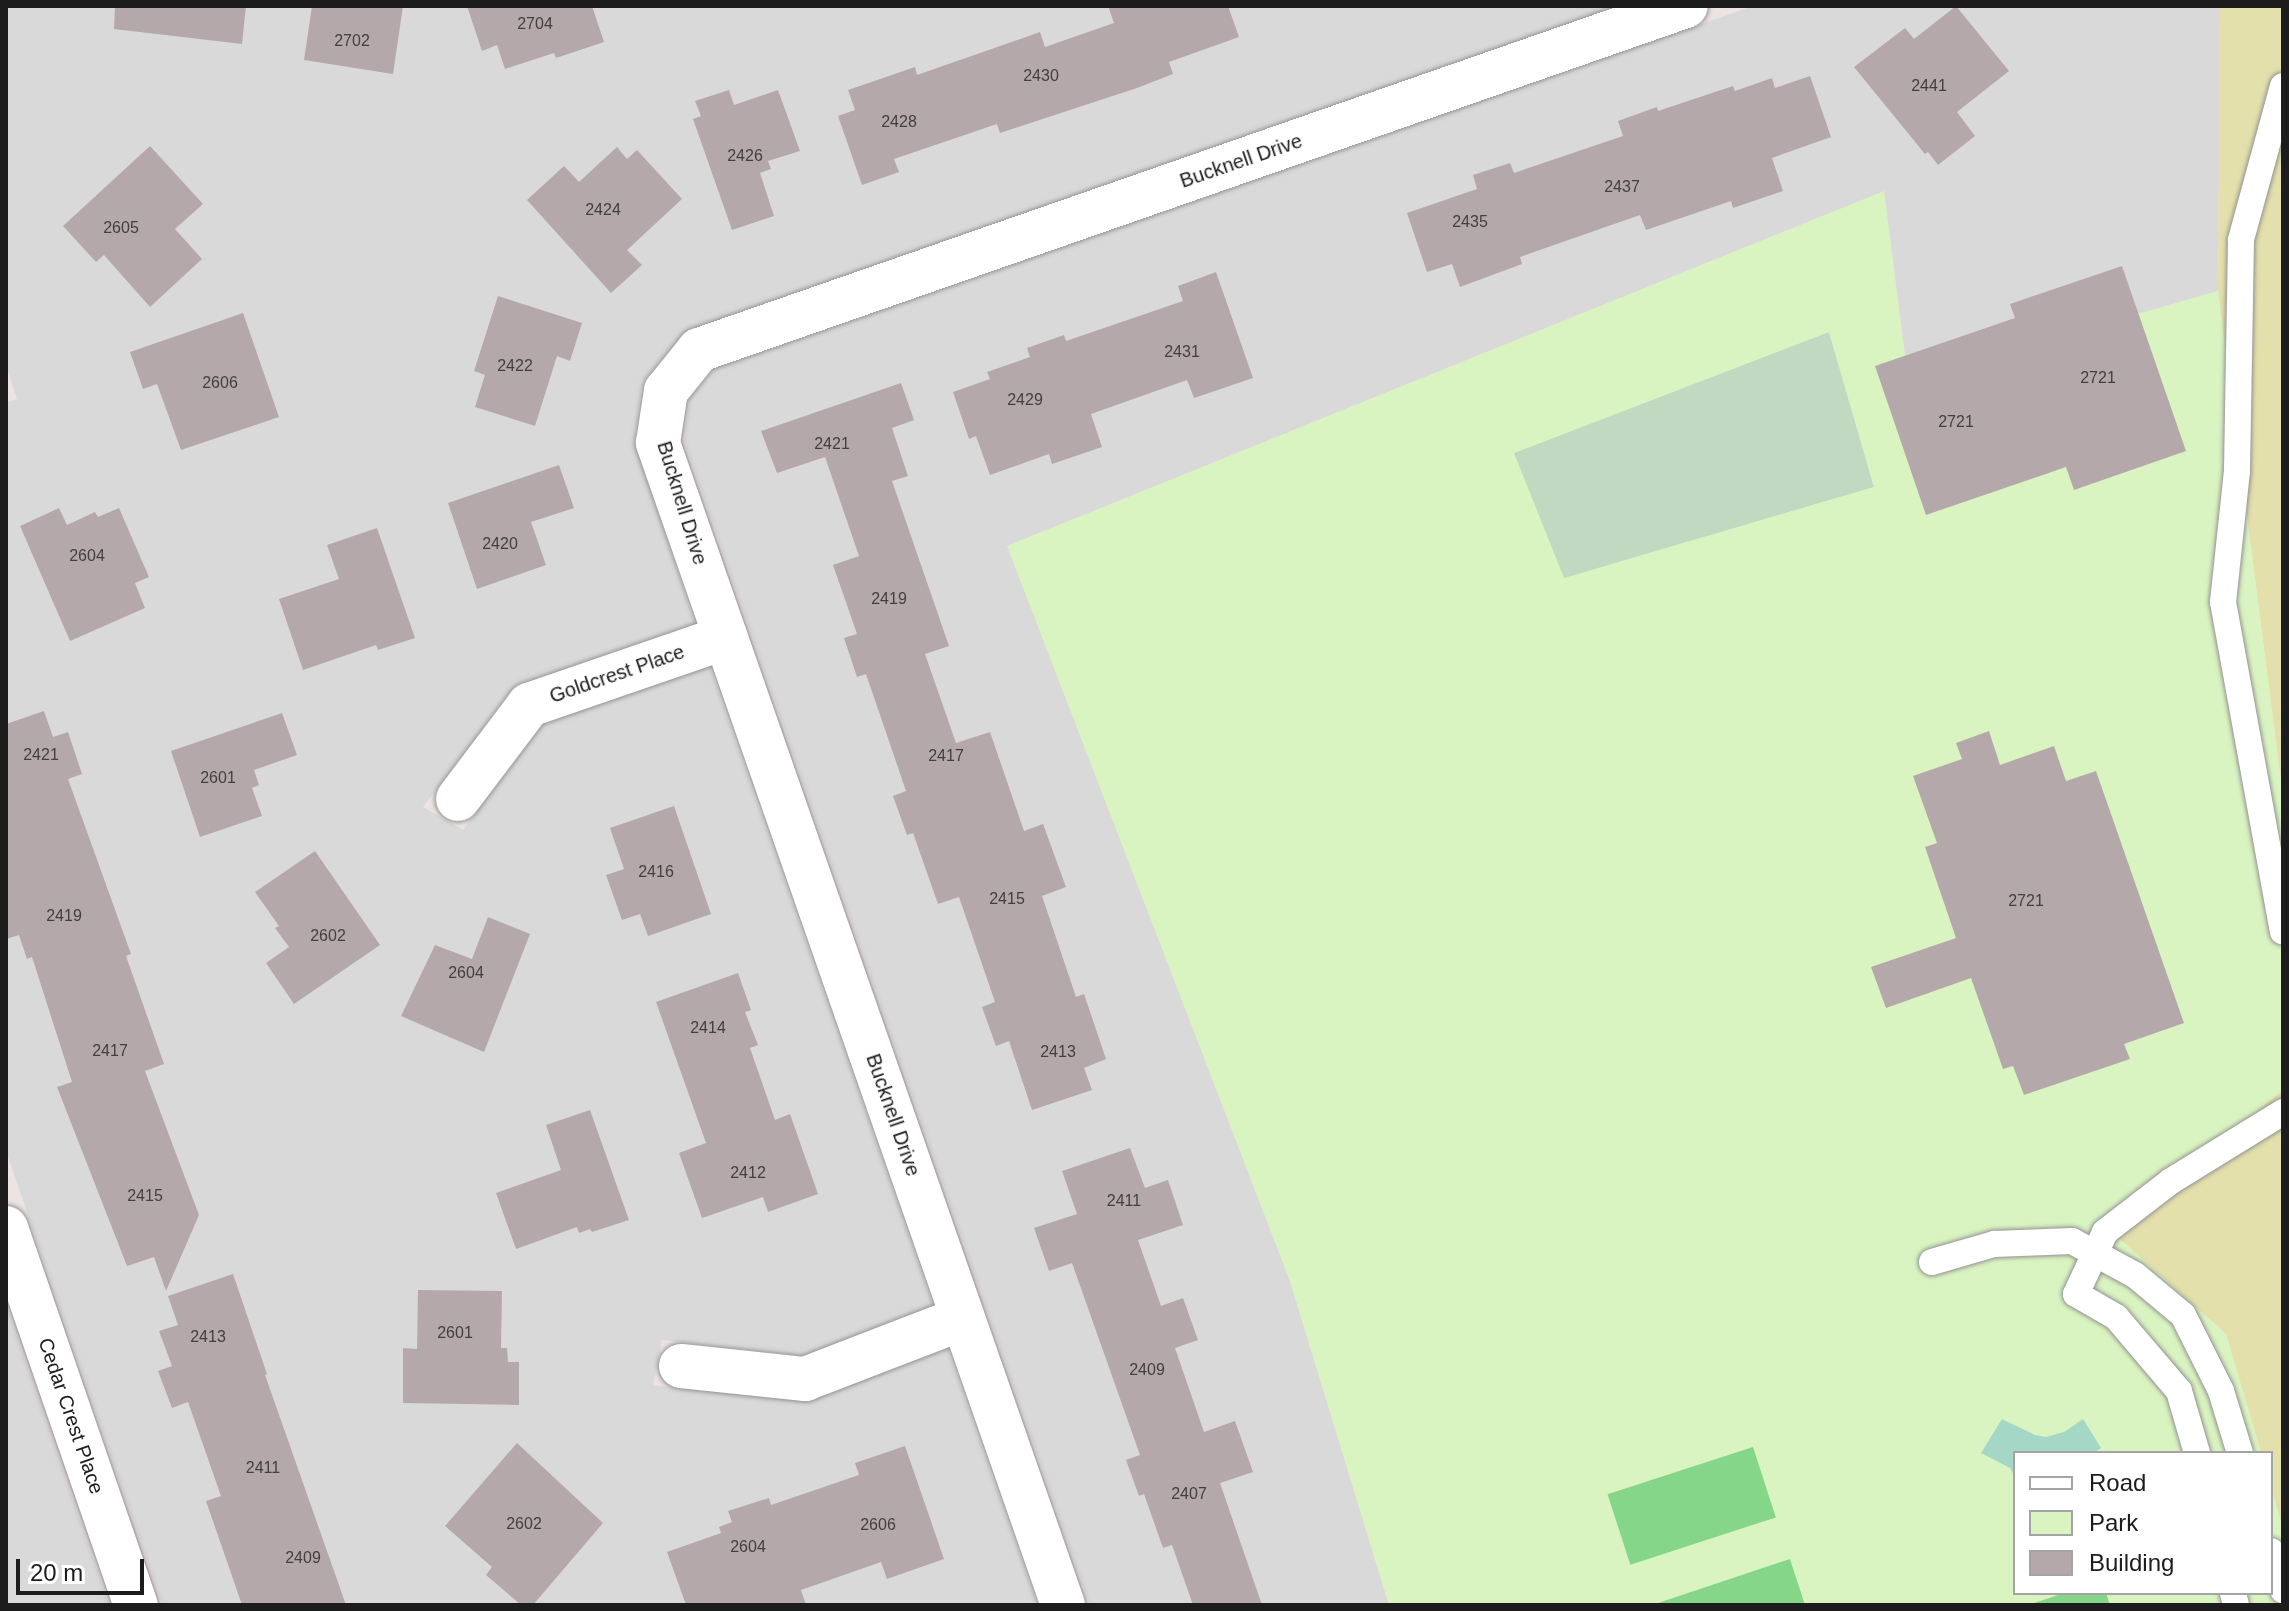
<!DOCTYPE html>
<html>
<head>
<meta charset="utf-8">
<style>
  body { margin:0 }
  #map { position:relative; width:2289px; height:1611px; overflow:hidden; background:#ece3e2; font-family:Helvetica,sans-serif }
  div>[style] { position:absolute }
  .residential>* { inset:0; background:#dad9d9 }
  .grass>* { inset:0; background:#e3e0ab }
  .wetland>* { inset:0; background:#c0d9c0 }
  .park>* { inset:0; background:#daf4c1 }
  .pitch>* { inset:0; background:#85d689; transform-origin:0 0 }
  .water>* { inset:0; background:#a5d7c6 }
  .building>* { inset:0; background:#b5a8aa }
  .roads { filter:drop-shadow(0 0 2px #939393) drop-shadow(0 0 2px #939393) }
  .service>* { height:26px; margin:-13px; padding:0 13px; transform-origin:13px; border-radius:13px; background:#fff }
  .minor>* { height:44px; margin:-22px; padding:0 22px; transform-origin:22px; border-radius:22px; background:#fff }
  span { translate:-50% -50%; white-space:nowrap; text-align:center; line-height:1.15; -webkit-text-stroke:6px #fff; paint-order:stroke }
  .number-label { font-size:16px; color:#423f40 }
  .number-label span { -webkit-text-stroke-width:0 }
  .street-label { font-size:20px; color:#1c1c1c }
  .frame { position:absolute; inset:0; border:8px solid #1c1c1c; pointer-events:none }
  .legend { position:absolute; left:2013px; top:1451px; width:260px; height:144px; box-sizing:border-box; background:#fff; border:2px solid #a4a4a4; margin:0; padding:10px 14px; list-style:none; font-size:24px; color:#1c1c1c }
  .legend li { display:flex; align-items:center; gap:16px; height:40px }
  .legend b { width:40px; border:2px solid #a4a4a4 }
  .scale { position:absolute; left:16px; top:1559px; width:128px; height:36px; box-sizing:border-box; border:4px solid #1c1c1c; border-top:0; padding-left:10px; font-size:24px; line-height:28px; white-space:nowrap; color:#1c1c1c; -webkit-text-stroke:6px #fff; paint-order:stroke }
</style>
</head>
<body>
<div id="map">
  <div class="residential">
    <div style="clip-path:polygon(6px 6px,1618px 6px,692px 330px,679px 338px,646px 378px,641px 389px,634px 441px,695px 624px,521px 684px,509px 693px,423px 807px,463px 830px,544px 723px,709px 666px,933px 1306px,803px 1356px,662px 1340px,653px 1385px,801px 1401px,947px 1348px,1037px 1605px,163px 1605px,6px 1151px,6px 403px,17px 399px,6px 365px)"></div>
    <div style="clip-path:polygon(1753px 6px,2220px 6px,2218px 291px,1908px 380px,1884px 192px,1008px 546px,1290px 1281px,1389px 1605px,1090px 1605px,684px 440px,690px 398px,714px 369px)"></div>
    <div style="clip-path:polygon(6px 1306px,109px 1605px,6px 1605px)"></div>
  </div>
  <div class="grass">
    <div style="clip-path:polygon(2220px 6px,2283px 6px,2283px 796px,2218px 291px)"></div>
    <div style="clip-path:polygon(2283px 1090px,2283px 1529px,2271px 1488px,2271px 1453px,2261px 1453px,2226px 1334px,2109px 1230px)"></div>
  </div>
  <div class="wetland">
    <div style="clip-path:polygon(1829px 332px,1874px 487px,1564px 579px,1513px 453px)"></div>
  </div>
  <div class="park">
    <div style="clip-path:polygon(evenodd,1884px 191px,1908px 380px,2218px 291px,2283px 796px,2283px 1090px,2110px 1230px,2226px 1334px,2261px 1453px,2015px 1453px,2015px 1593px,2271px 1593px,2271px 1488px,2283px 1529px,2283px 1605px,1389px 1605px,1290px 1281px,1007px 546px,1884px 191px,1829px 332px,1874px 487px,1564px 578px,1514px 453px,1829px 332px)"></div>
  </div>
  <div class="pitch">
    <div style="left:1753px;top:1447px;width:74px;height:153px;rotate:72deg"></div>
    <div style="clip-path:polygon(1790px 1559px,1805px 1605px,1652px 1605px)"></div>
    <div style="clip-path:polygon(2064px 1593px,2106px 1593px,2110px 1605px,2028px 1605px)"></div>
  </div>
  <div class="water">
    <div style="clip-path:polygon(2002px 1419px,2035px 1435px,2046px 1437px,2064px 1432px,2083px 1419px,2101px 1448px,2093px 1453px,2015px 1453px,2015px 1477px,2010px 1468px,1981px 1453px)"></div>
  </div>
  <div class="building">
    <div style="clip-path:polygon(115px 6px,246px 6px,242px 44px,114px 29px)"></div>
    <div style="clip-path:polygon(312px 6px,403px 6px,393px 74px,304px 60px)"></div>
    <div style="clip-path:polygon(467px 6px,592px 6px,604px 42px,556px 58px,554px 53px,505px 69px,497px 45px,482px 51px)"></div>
    <div style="clip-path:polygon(1108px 6px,1228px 6px,1239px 37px,1169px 62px,1173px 74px,1137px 88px,1000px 133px,997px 124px,894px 159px,899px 172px,862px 185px,838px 116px,855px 110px,848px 90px,915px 67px,917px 75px,1040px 32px,1045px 47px,1114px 23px)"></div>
    <div style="clip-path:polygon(1956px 6px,2009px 71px,1957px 112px,1975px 136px,1938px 165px,1928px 152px,1925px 154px,1854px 67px,1905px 28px,1914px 39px)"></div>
    <div style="clip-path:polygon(1810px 76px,1831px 137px,1772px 158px,1783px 191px,1733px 208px,1731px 201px,1646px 230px,1640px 215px,1520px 257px,1522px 264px,1460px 287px,1452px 264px,1427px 272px,1407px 213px,1477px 189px,1473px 175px,1510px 163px,1514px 173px,1623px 136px,1618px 121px,1657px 107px,1658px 111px,1733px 86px,1735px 91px,1772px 78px,1775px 88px)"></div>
    <div style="clip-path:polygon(729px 90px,734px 105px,778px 90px,800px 151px,768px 161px,771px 169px,760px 173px,774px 216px,732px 230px,693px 119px,701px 116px,695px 101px)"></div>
    <div style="clip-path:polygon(150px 146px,203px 204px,175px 229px,202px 259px,150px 307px,104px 255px,96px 262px,63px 226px)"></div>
    <div style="clip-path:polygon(617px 147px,627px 159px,637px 150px,682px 199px,627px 250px,642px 265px,611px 293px,527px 200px,564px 166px,579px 182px)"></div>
    <div style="clip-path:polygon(2122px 266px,2186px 451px,2074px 490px,2066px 467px,1926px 515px,1875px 366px,2015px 318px,2010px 304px)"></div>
    <div style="clip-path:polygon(1216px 272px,1253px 378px,1194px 398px,1187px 380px,1091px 414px,1102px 447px,1052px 464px,1049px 454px,990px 475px,976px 436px,969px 439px,953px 392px,990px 379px,987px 372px,1030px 357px,1027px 348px,1064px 335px,1066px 341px,1183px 301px,1178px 286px)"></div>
    <div style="clip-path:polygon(498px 296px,582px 323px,570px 361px,557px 356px,535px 426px,475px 407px,485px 375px,474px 371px)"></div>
    <div style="clip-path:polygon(243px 313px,279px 417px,181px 450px,157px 384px,143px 389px,130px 352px)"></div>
    <div style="clip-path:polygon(901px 383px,914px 420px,892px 428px,908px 476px,892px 481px,949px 646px,925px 654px,956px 743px,990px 732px,1024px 831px,1043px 824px,1066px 887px,1042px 896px,1076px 997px,1084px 994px,1106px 1059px,1084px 1068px,1092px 1090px,1032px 1110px,1009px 1041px,996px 1046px,982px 1007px,995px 1002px,959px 897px,938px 904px,913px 833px,907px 835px,893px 796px,906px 791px,866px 674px,857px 677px,844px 638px,857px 634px,833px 565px,859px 556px,825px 457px,777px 473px,761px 431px)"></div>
    <div style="clip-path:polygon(559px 465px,574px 508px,531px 522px,546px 565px,477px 589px,448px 503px)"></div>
    <div style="clip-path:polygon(59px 508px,67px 525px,95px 512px,98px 517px,119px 508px,149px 577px,135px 583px,145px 608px,70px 641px,20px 526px)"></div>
    <div style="clip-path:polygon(377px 528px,415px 638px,378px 650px,376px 645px,303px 670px,279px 599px,339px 579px,327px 545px)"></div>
    <div style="clip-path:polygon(44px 711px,53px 737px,68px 732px,82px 774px,68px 779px,131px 954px,126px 956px,164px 1064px,145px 1071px,199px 1215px,166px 1291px,154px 1257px,127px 1266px,57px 1087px,72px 1082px,32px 957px,27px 959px,19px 935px,6px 939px,6px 724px)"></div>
    <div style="clip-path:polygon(282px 713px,297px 755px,254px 770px,259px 785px,252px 788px,262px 816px,200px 837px,171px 751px)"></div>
    <div style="clip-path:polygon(1989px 731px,2000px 765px,2054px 746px,2066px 781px,2096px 771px,2184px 1023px,2124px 1044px,2130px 1059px,2024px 1095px,2013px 1066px,2003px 1069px,1971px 978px,1886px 1008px,1871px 967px,1956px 938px,1925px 847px,1937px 843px,1913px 776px,1962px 759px,1956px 743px)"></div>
    <div style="clip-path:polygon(674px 806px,711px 914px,648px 936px,640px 914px,622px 920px,606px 875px,624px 869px,610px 828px)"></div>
    <div style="clip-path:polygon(315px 851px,380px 945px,294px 1004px,266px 963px,289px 947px,275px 928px,279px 926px,255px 892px)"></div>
    <div style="clip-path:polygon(488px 917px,530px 934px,484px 1052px,401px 1016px,435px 945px,472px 959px)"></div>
    <div style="clip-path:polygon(738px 973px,751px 1010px,745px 1012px,758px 1045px,750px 1048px,775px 1120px,790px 1114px,818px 1194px,768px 1212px,763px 1197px,702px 1218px,679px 1153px,706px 1143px,656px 1002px)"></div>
    <div style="clip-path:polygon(590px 1110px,629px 1220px,592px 1232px,590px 1229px,579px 1233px,577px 1227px,516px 1249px,496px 1193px,561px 1170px,546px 1125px)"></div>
    <div style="clip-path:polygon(1130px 1148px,1145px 1188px,1168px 1180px,1183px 1225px,1138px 1240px,1161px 1306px,1183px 1298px,1198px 1340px,1175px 1348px,1204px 1432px,1235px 1421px,1253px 1472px,1220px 1483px,1262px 1605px,1193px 1605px,1172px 1545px,1163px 1548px,1144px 1494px,1139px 1496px,1126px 1460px,1140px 1455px,1072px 1263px,1049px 1271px,1034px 1228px,1077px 1214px,1062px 1171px)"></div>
    <div style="clip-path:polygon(233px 1274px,267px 1374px,265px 1375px,346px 1605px,242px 1605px,206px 1501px,221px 1496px,188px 1402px,172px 1408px,158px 1371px,172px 1366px,159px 1331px,178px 1325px,168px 1296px)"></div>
    <div style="clip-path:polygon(418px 1290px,502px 1291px,501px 1348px,507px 1348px,508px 1362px,519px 1362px,519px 1405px,403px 1403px,403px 1348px,417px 1349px)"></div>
    <div style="clip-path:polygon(517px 1443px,603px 1523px,533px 1605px,521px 1605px,486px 1575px,492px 1567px,445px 1526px)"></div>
    <div style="clip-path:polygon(905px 1446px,944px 1559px,887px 1579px,881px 1562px,801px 1590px,806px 1605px,686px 1605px,667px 1552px,721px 1533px,719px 1527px,732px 1522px,728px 1511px,769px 1498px,771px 1505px,859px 1475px,855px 1463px)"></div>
  </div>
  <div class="roads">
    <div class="service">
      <div style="left:2283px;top:86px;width:160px;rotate:105.3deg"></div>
      <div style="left:2241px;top:240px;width:231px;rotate:91deg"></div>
      <div style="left:2237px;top:471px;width:132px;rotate:96.1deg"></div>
      <div style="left:2223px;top:602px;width:335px;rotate:79.7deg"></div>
      <div style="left:1932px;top:1262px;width:65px;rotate:-16.2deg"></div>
      <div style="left:1994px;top:1244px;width:78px;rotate:-2.2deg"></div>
      <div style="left:2072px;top:1241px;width:72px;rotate:28.4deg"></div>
      <div style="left:2135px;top:1275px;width:62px;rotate:39.8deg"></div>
      <div style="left:2183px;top:1315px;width:85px;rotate:63.4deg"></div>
      <div style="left:2221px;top:1391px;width:65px;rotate:73deg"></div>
      <div style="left:2197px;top:1453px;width:65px;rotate:-106.2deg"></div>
      <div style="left:2179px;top:1391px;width:97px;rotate:-130.4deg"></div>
      <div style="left:2116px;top:1317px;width:46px;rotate:-150.1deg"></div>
      <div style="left:2076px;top:1294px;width:68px;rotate:-64.9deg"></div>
      <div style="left:2105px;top:1232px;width:83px;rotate:-37.7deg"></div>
      <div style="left:2171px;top:1181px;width:132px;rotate:-31.6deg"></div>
      <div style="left:2271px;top:1551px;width:41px;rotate:72.9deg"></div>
      <div style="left:2233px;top:1593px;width:12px;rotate:76deg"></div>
    </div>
    <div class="minor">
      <div style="left:458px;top:799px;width:118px;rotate:-52.9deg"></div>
      <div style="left:529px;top:705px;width:208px;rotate:-19deg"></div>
      <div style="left:6px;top:1228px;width:399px;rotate:71deg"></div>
      <div style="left:681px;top:1366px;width:125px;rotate:6deg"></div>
      <div style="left:805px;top:1379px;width:169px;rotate:-21.1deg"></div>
      <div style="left:1063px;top:1605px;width:1231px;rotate:-109.22deg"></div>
      <div style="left:658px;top:443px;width:53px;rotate:-81.3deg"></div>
      <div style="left:666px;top:391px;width:53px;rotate:-51.2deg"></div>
      <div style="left:699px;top:350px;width:1045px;rotate:-19.22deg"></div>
    </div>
  </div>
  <div class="number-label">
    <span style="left:535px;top:24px">2704</span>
    <span style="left:352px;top:41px">2702</span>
    <span style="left:1041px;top:76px">2430</span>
    <span style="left:1929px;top:86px">2441</span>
    <span style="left:899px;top:122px">2428</span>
    <span style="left:745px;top:156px">2426</span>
    <span style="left:1622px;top:187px">2437</span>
    <span style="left:603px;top:210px">2424</span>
    <span style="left:1470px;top:222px">2435</span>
    <span style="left:121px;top:228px">2605</span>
    <span style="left:1182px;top:352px">2431</span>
    <span style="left:515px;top:366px">2422</span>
    <span style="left:2098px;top:378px">2721</span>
    <span style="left:220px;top:383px">2606</span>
    <span style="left:1025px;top:400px">2429</span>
    <span style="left:1956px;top:422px">2721</span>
    <span style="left:832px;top:444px">2421</span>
    <span style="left:500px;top:544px">2420</span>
    <span style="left:87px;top:556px">2604</span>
    <span style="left:889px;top:599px">2419</span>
    <span style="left:41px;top:755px">2421</span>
    <span style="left:946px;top:756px">2417</span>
    <span style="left:218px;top:778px">2601</span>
    <span style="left:656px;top:872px">2416</span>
    <span style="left:1007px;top:899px">2415</span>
    <span style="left:2026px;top:901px">2721</span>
    <span style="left:64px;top:916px">2419</span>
    <span style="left:328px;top:936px">2602</span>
    <span style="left:466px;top:973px">2604</span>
    <span style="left:708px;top:1028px">2414</span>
    <span style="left:110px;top:1051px">2417</span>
    <span style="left:1058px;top:1052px">2413</span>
    <span style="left:748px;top:1173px">2412</span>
    <span style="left:145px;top:1196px">2415</span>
    <span style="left:1124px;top:1201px">2411</span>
    <span style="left:455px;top:1333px">2601</span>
    <span style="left:208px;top:1337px">2413</span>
    <span style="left:1147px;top:1370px">2409</span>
    <span style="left:263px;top:1468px">2411</span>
    <span style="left:1189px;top:1494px">2407</span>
    <span style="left:524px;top:1524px">2602</span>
    <span style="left:878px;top:1525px">2606</span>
    <span style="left:748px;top:1547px">2604</span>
    <span style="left:303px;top:1558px">2409</span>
  </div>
  <div class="street-label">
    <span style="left:1241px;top:161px;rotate:-19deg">Bucknell Drive</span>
    <span style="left:682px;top:503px;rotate:73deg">Bucknell Drive</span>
    <span style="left:617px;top:674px;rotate:-19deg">Goldcrest Place</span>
    <span style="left:893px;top:1115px;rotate:71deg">Bucknell Drive</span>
    <span style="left:71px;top:1416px;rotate:71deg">Cedar Crest Place</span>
  </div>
  <div class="frame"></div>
  <ul class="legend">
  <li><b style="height:10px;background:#fff"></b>Road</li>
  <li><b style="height:22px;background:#daf4c1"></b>Park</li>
  <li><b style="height:22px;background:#b5a8aa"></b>Building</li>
  </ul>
  <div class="scale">20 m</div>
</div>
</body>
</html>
